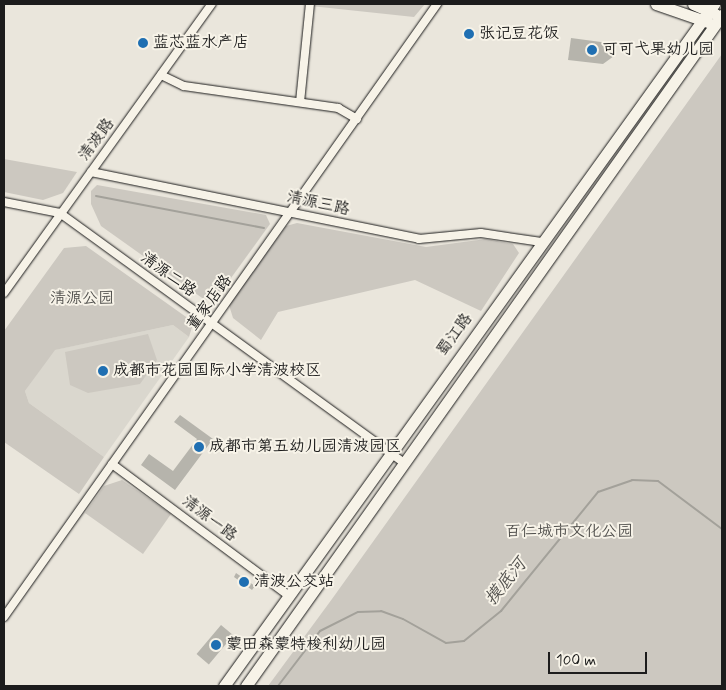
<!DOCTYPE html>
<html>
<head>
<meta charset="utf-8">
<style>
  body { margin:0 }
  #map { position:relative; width:726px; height:690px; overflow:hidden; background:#eae6dc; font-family:Mynerve,"LXGW WenKai TC",sans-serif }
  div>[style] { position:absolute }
  .built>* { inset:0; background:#dad7ce }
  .green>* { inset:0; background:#ccc8c0 }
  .stream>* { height:2px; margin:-1px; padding:0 1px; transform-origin:1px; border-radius:1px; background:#a3a19a }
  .building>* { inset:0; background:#b6b4ac; transform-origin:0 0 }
  .roads { filter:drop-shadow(0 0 1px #1c1c1c) drop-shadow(0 0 1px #1c1c1c) }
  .street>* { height:8px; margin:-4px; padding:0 4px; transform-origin:4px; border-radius:4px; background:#f7f3e8 }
  .secondary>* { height:11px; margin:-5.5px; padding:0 5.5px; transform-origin:5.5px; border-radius:5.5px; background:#f7f3e8 }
  .dots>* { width:14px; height:14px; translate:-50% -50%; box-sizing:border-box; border:2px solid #f7f3e8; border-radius:50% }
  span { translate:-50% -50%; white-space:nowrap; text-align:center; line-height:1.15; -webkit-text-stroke:4px #f7f3e8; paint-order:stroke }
  .poi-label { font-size:16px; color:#1c1c1c }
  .left { translate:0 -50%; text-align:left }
  .street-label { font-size:16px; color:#1c1c1c }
  .park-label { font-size:16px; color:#51504d }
  .water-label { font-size:18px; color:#52514e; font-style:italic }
  .frame { position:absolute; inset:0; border:5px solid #1c1c1c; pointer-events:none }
  .scale { position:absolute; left:548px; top:652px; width:99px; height:22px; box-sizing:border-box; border:2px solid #1c1c1c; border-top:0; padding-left:6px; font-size:15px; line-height:18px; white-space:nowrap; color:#1c1c1c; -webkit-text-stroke:4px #f7f3e8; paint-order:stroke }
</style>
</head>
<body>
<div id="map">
  <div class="built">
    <div style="clip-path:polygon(173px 325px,189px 337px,104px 457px,29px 403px,25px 391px,54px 350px)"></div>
  </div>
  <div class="green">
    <div style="clip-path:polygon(292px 4px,425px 4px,414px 17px)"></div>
    <div style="clip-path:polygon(722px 54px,722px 686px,268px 686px,332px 599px)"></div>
    <div style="clip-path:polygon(4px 159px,77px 172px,63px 193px,43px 200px,4px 192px)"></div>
    <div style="clip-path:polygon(97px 185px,266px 215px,270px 224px,218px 296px,205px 300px,101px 226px,91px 204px,91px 191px)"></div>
    <div style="clip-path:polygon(297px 223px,426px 247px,486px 239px,513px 244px,519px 253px,481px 311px,415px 280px,278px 312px,261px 340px,233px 318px,229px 305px,286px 226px)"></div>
    <div style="clip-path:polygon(86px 246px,189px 319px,192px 327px,189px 337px,173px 325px,55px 350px,25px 391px,29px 403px,104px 457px,79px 494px,4px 442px,4px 331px,64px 248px)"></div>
    <div style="clip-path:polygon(148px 334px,157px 360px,140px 384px,88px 393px,70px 385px,65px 352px)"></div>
    <div style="clip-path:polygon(122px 480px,171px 514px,143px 554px,85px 513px,104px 486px)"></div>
  </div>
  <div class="stream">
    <div style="left:96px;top:196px;width:171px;rotate:10.8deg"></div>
    <div style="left:278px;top:686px;width:69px;rotate:-52.6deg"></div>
    <div style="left:320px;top:631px;width:42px;rotate:-26.6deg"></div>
    <div style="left:358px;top:612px;width:23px;rotate:-2deg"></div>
    <div style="left:381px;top:611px;width:23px;rotate:20deg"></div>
    <div style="left:403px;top:619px;width:49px;rotate:29.2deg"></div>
    <div style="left:446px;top:643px;width:18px;rotate:-6deg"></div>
    <div style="left:464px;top:641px;width:48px;rotate:-39deg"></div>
    <div style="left:501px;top:611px;width:154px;rotate:-50.8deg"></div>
    <div style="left:598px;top:492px;width:36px;rotate:-19deg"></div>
    <div style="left:632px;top:480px;width:26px;rotate:2deg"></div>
    <div style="left:658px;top:481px;width:80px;rotate:36.9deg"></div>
  </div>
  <div class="building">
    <div style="clip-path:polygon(571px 38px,616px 44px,614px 56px,603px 64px,568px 60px)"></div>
    <div style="clip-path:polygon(180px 415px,213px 439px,175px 490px,141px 465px,149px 454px,173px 471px,197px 439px,174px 422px)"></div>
    <div style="clip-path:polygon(236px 573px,255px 586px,252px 590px,234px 577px)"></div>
    <div style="left:221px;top:625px;width:16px;height:38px;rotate:40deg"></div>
  </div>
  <div class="roads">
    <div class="street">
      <div style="left:161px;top:75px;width:25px;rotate:26deg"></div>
      <div style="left:184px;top:86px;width:156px;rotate:8.1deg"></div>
      <div style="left:338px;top:108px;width:22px;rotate:30deg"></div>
      <div style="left:300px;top:102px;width:99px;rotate:-84.2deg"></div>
      <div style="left:91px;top:172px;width:335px;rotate:11.5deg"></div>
      <div style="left:419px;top:239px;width:62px;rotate:-5.5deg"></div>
      <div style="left:481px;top:233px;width:61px;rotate:8.5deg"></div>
      <div style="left:4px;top:202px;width:57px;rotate:11.1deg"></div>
      <div style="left:60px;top:213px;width:427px;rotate:36deg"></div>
      <div style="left:4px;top:293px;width:356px;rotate:-54.3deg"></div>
      <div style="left:112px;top:464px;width:221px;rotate:36.7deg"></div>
      <div style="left:4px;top:617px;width:751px;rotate:-54.76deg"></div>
    </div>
    <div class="secondary">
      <div style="left:656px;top:4px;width:55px;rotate:19.1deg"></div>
      <div style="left:693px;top:4px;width:24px;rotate:24deg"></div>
      <div style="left:224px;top:686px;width:840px;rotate:-54.3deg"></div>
      <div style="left:246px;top:686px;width:823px;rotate:-54.65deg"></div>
    </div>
  </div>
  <div class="dots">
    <div style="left:469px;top:34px;background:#1f6fb2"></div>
    <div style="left:143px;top:43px;background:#1f6fb2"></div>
    <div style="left:592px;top:50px;background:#1f6fb2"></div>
    <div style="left:103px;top:371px;background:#1f6fb2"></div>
    <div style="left:199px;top:447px;background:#1f6fb2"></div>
    <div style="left:244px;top:582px;background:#1f6fb2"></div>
    <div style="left:216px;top:645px;background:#1f6fb2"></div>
  </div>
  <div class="poi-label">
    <span class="left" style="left:479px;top:34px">张记豆花饭</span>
    <span class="left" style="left:153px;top:43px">蓝芯蓝水产店</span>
    <span class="left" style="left:602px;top:50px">可可弋果幼儿园</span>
    <span class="left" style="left:113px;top:371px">成都市花园国际小学清波校区</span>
    <span class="left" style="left:209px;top:447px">成都市第五幼儿园清波园区</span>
    <span class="left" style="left:254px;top:582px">清波公交站</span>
    <span class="left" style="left:226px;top:645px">蒙田森蒙特梭利幼儿园</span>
  </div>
  <div class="street-label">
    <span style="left:97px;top:140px;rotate:-54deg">清波路</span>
    <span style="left:318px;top:204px;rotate:12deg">清源三路</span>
    <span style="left:168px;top:275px;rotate:36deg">清源二路</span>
    <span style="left:210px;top:303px;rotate:-54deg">董家店路</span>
    <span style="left:455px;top:335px;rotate:-54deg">蜀江路</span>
    <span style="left:209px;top:519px;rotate:37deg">清源一路</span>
  </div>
  <div class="park-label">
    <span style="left:82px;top:299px">清源公园</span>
    <span style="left:569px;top:532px">百仁城市文化公园</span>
  </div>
  <div class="water-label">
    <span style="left:506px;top:582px;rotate:-51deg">摸底河</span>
  </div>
  <div class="frame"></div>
  <div class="scale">100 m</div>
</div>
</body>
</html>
